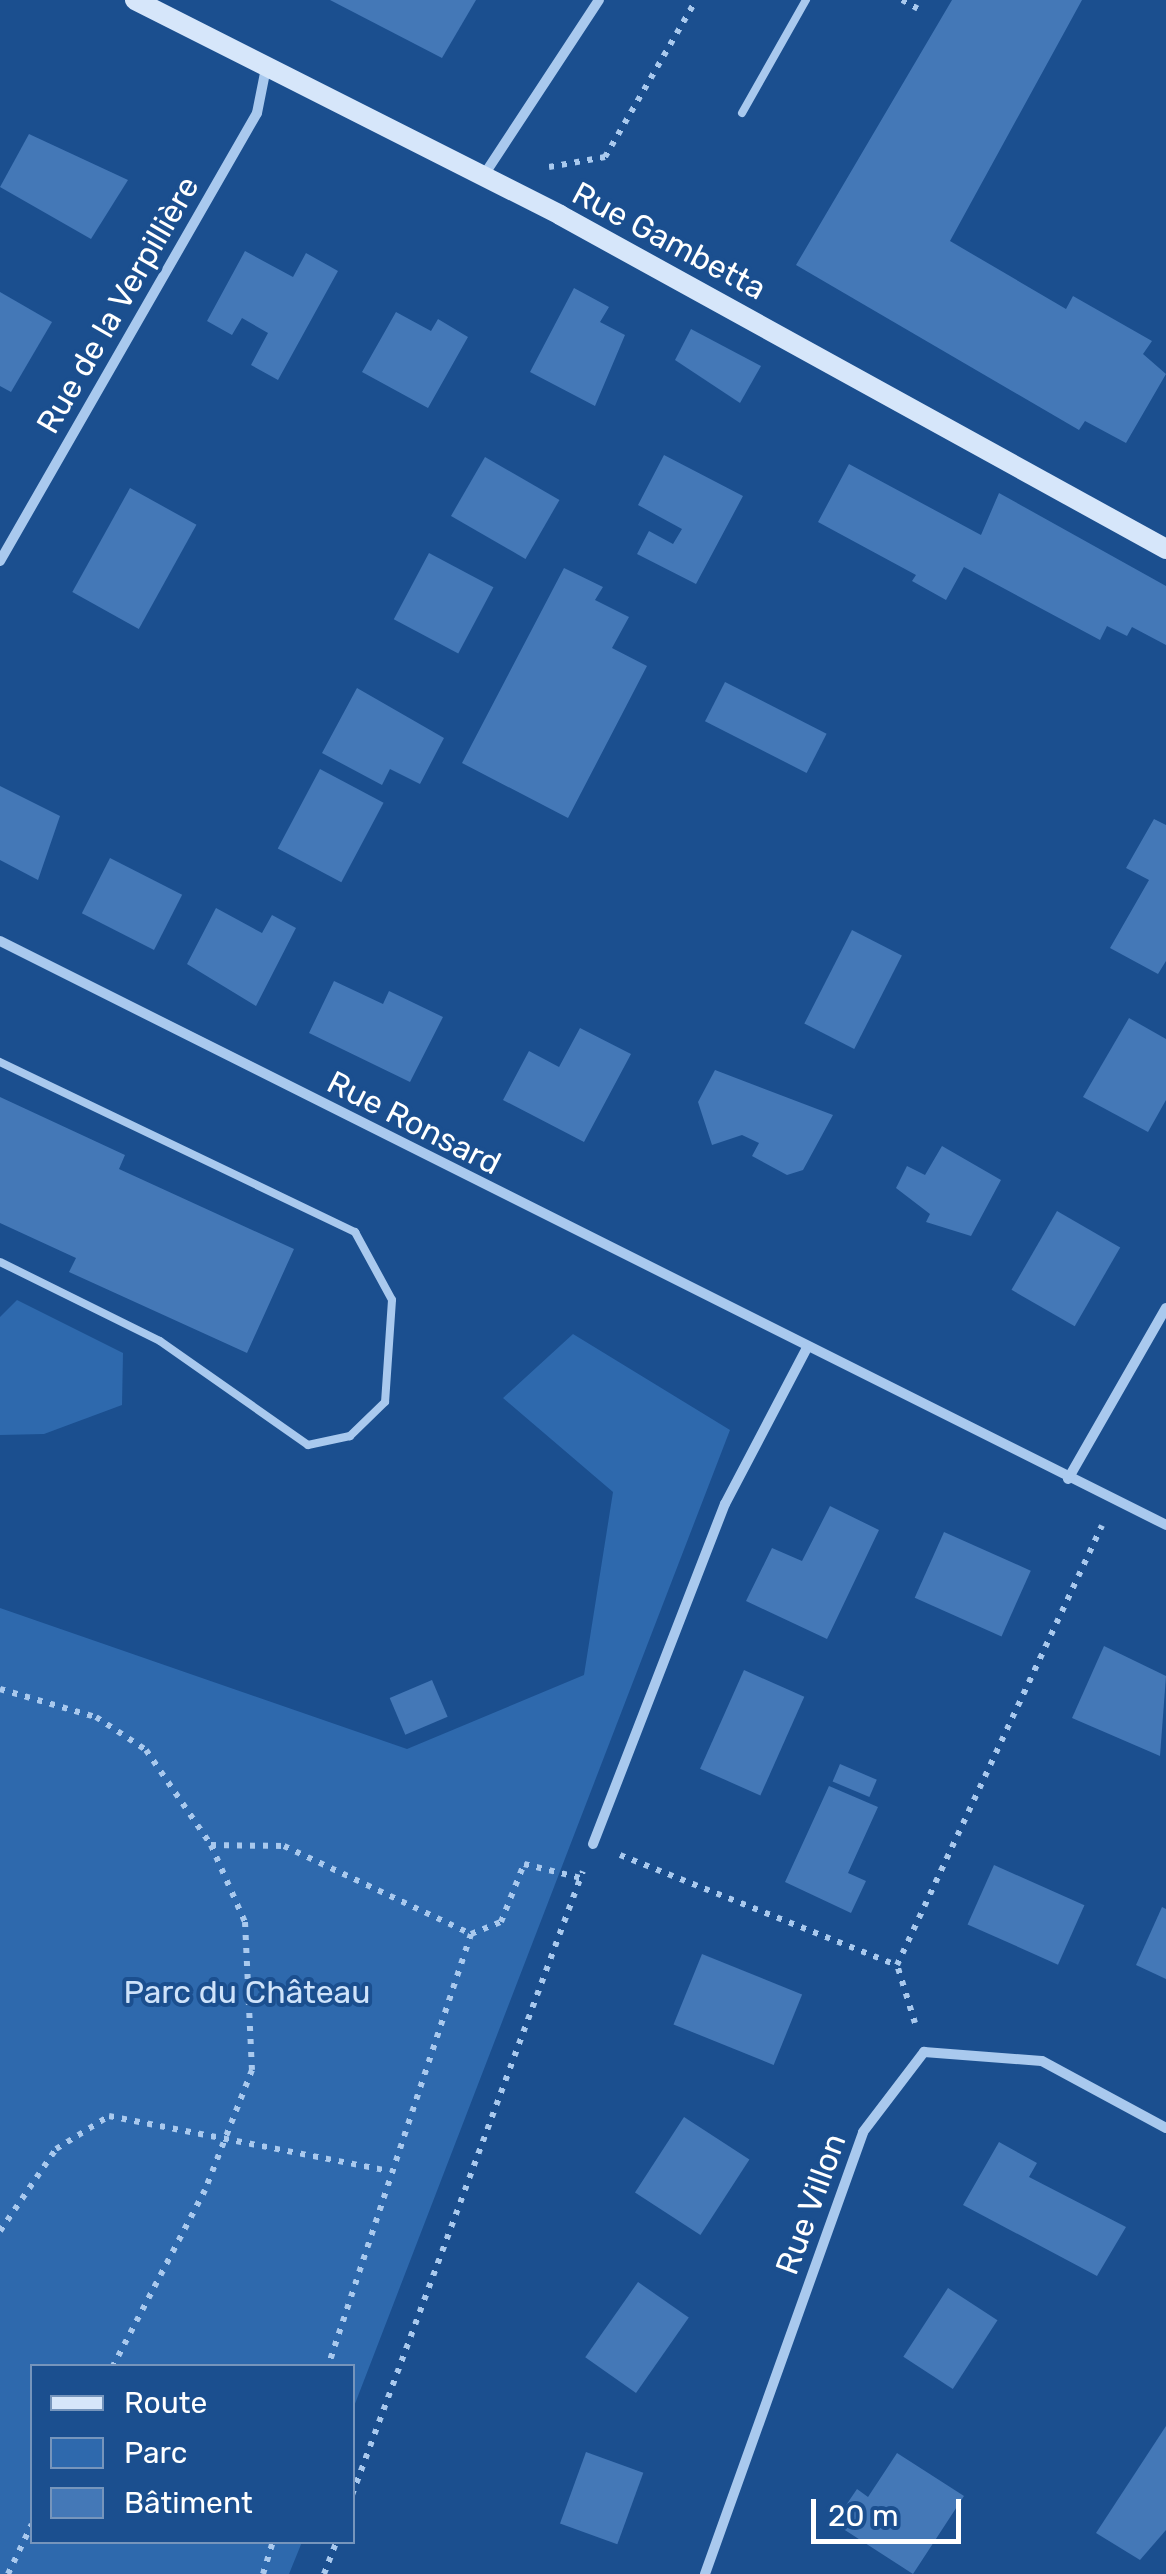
<!DOCTYPE html>
<html>
<head>
<meta charset="utf-8">
<style>
  body { margin:0 }
  #map { position:relative; width:1166px; height:2574px; overflow:hidden; background:#1b4f8f; font-family:Rubik,sans-serif }
  div>[style] { position:absolute }
  .green>* { inset:0; background:#2e69ad }
  .building>* { inset:0; background:#4478b7; transform-origin:0 0 }
  .path>* { height:6px; margin-top:-3px; transform-origin:0; background:repeating-linear-gradient(90deg,#a9c9ee 0 5px,transparent 0 13px) }
  .lane>* { height:8px; margin:-4px; padding:0 4px; transform-origin:4px; border-radius:4px; background:#a9c9ee }
  .street>* { height:10px; margin:-5px; padding:0 5px; transform-origin:5px; border-radius:5px; background:#a9c9ee }
  .secondary>* { height:20px; margin:-10px; padding:0 10px; transform-origin:10px; border-radius:10px; background:#d6e6fa }
  span { translate:-50% -50%; white-space:nowrap; text-align:center; line-height:1.15; -webkit-text-stroke:8px #1b4f8f; paint-order:stroke }
  .street-label { font-size:32px; color:#fff }
  .park-label { font-size:32px; color:#cfe3fa }
  .legend { position:absolute; left:30px; top:2364px; width:325px; height:180px; box-sizing:border-box; background:#1b4f8f; border:2px solid #7695bc; margin:0; padding:12px 18px; list-style:none; font-size:30px; color:#fff }
  .legend li { display:flex; align-items:center; gap:20px; height:50px }
  .legend b { width:50px; border:2px solid #7695bc }
  .scale { position:absolute; left:811px; top:2499px; width:150px; height:45px; box-sizing:border-box; border:5px solid #fff; border-top:0; padding-left:12px; font-size:30px; line-height:35px; white-space:nowrap; color:#fff; -webkit-text-stroke:8px #1b4f8f; paint-order:stroke }
</style>
</head>
<body>
<div id="map">
  <div class="green">
    <div style="clip-path:polygon(17px 1300px,123px 1353px,122px 1405px,44px 1434px,0 1435px,0 1317px)"></div>
    <div style="clip-path:polygon(573px 1334px,730px 1430px,353px 2409px,352px 2366px,32px 2366px,32px 2542px,302px 2542px,289px 2574px,0 2574px,0 1608px,407px 1749px,584px 1675px,613px 1492px,503px 1398px)"></div>
  </div>
  <div class="building">
    <div style="clip-path:polygon(330px 0,476px 0,442px 58px)"></div>
    <div style="clip-path:polygon(952px 0,1082px 0,950px 241px,1066px 309px,1073px 296px,1152px 341px,1143px 354px,1166px 374px,1126px 443px,1085px 421px,1079px 430px,796px 265px)"></div>
    <div style="clip-path:polygon(29px 134px,128px 180px,91px 239px,0 187px)"></div>
    <div style="clip-path:polygon(245px 251px,293px 277px,306px 253px,338px 271px,278px 380px,251px 365px,268px 333px,242px 318px,232px 335px,207px 321px)"></div>
    <div style="clip-path:polygon(574px 288px,609px 307px,600px 322px,625px 335px,595px 406px,530px 372px)"></div>
    <div style="clip-path:polygon(0 292px,52px 322px,11px 392px,0 386px)"></div>
    <div style="clip-path:polygon(396px 312px,431px 331px,438px 319px,468px 337px,428px 408px,362px 372px)"></div>
    <div style="clip-path:polygon(691px 329px,761px 366px,740px 403px,675px 360px)"></div>
    <div style="clip-path:polygon(664px 455px,743px 496px,696px 584px,637px 554px,649px 531px,673px 544px,682px 529px,638px 505px)"></div>
    <div style="left:485px;top:457px;width:86px;height:68px;rotate:30deg"></div>
    <div style="clip-path:polygon(849px 464px,981px 535px,999px 493px,1166px 586px,1166px 645px,1132px 627px,1127px 636px,1107px 626px,1100px 640px,964px 567px,946px 600px,912px 581px,916px 575px,818px 522px)"></div>
    <div style="left:130px;top:488px;width:76px;height:119px;rotate:29deg"></div>
    <div style="left:429px;top:553px;width:73px;height:75px;rotate:28deg"></div>
    <div style="clip-path:polygon(564px 568px,603px 587px,595px 600px,629px 617px,612px 648px,647px 666px,568px 818px,462px 763px)"></div>
    <div style="left:725px;top:682px;width:114px;height:44px;rotate:27deg"></div>
    <div style="clip-path:polygon(357px 688px,444px 738px,420px 784px,390px 769px,382px 785px,322px 753px)"></div>
    <div style="left:320px;top:769px;width:72px;height:90px;rotate:28deg"></div>
    <div style="clip-path:polygon(0 786px,60px 816px,38px 880px,0 860px)"></div>
    <div style="clip-path:polygon(1154px 819px,1166px 825px,1166px 961px,1158px 974px,1110px 948px,1149px 880px,1126px 868px)"></div>
    <div style="left:110px;top:858px;width:81px;height:62px;rotate:27deg"></div>
    <div style="clip-path:polygon(216px 908px,262px 933px,272px 915px,296px 928px,256px 1006px,187px 964px)"></div>
    <div style="left:852px;top:930px;width:56px;height:105px;rotate:27deg"></div>
    <div style="clip-path:polygon(334px 981px,383px 1004px,389px 991px,443px 1017px,410px 1082px,309px 1033px)"></div>
    <div style="clip-path:polygon(1129px 1018px,1166px 1039px,1166px 1100px,1148px 1132px,1083px 1097px)"></div>
    <div style="clip-path:polygon(580px 1028px,631px 1054px,584px 1142px,503px 1100px,529px 1051px,559px 1067px)"></div>
    <div style="clip-path:polygon(715px 1070px,833px 1115px,803px 1170px,787px 1175px,752px 1156px,759px 1143px,742px 1135px,712px 1145px,698px 1102px)"></div>
    <div style="clip-path:polygon(0 1097px,125px 1155px,119px 1169px,294px 1249px,247px 1353px,69px 1272px,76px 1258px,0 1223px)"></div>
    <div style="clip-path:polygon(942px 1146px,1001px 1180px,971px 1236px,926px 1222px,930px 1214px,896px 1188px,907px 1166px,925px 1175px)"></div>
    <div style="left:1057px;top:1211px;width:73px;height:91px;rotate:30deg"></div>
    <div style="clip-path:polygon(830px 1506px,879px 1530px,827px 1639px,746px 1601px,772px 1548px,802px 1561px)"></div>
    <div style="left:944px;top:1532px;width:95px;height:72px;rotate:24deg"></div>
    <div style="clip-path:polygon(1104px 1646px,1166px 1676px,1160px 1756px,1072px 1718px)"></div>
    <div style="left:744px;top:1670px;width:66px;height:108px;rotate:24deg"></div>
    <div style="left:432px;top:1680px;width:40px;height:46px;rotate:67deg"></div>
    <div style="left:840px;top:1764px;width:40px;height:19px;rotate:23deg"></div>
    <div style="clip-path:polygon(829px 1786px,878px 1807px,848px 1873px,866px 1881px,851px 1913px,785px 1882px)"></div>
    <div style="left:994px;top:1865px;width:99px;height:65px;rotate:24deg"></div>
    <div style="clip-path:polygon(1162px 1907px,1166px 1909px,1166px 1979px,1136px 1965px)"></div>
    <div style="left:702px;top:1954px;width:108px;height:76px;rotate:22deg"></div>
    <div style="left:684px;top:2117px;width:78px;height:90px;rotate:33deg"></div>
    <div style="clip-path:polygon(999px 2142px,1037px 2163px,1029px 2177px,1126px 2227px,1097px 2276px,963px 2205px)"></div>
    <div style="left:638px;top:2282px;width:62px;height:92px;rotate:35deg"></div>
    <div style="left:948px;top:2288px;width:59px;height:82px;rotate:33deg"></div>
    <div style="clip-path:polygon(1166px 2426px,1166px 2530px,1140px 2560px,1096px 2533px)"></div>
    <div style="left:586px;top:2452px;width:61px;height:76px;rotate:20deg"></div>
    <div style="clip-path:polygon(897px 2453px,964px 2496px,913px 2574px,834px 2523px,857px 2489px,868px 2497px)"></div>
  </div>
  <div class="path">
    <div style="left:902px;top:0;width:18px;rotate:29deg"></div>
    <div style="left:549px;top:167px;width:57px;rotate:-10.1deg"></div>
    <div style="left:605px;top:157px;width:181px;rotate:-59.9deg"></div>
    <div style="left:0;top:1689px;width:100px;rotate:16.3deg"></div>
    <div style="left:96px;top:1717px;width:60px;rotate:33.4deg"></div>
    <div style="left:146px;top:1750px;width:115px;rotate:55.6deg"></div>
    <div style="left:211px;top:1845px;width:84px;rotate:66.2deg"></div>
    <div style="left:245px;top:1922px;width:148px;rotate:87.3deg"></div>
    <div style="left:252px;top:2070px;width:129px;rotate:111.4deg"></div>
    <div style="left:205px;top:2190px;width:199px;rotate:117.6deg"></div>
    <div style="left:211px;top:1845px;width:73px;rotate:0.8deg"></div>
    <div style="left:284px;top:1846px;width:207px;rotate:25.2deg"></div>
    <div style="left:471px;top:1934px;width:455px;rotate:108.3deg"></div>
    <div style="left:620px;top:1855px;width:298px;rotate:21.7deg"></div>
    <div style="left:471px;top:1934px;width:32px;rotate:-22deg"></div>
    <div style="left:501px;top:1922px;width:62px;rotate:-68.4deg"></div>
    <div style="left:524px;top:1864px;width:59px;rotate:13.8deg"></div>
    <div style="left:915px;top:2023px;width:61px;rotate:-107.2deg"></div>
    <div style="left:897px;top:1965px;width:485px;rotate:-65deg"></div>
    <div style="left:0;top:2231px;width:99px;rotate:-55.7deg"></div>
    <div style="left:56px;top:2149px;width:62px;rotate:-31.9deg"></div>
    <div style="left:109px;top:2116px;width:285px;rotate:11.1deg"></div>
    <div style="left:352px;top:2495px;width:665px;rotate:-69.69deg"></div>
    <div style="left:8px;top:2574px;width:55px;rotate:-64.4deg"></div>
    <div style="left:263px;top:2574px;width:34px;rotate:-73deg"></div>
    <div style="left:324px;top:2574px;width:34px;rotate:-69deg"></div>
  </div>
  <div class="lane">
    <div style="left:742px;top:113px;width:130px;rotate:-60.5deg"></div>
    <div style="left:0;top:1062px;width:394px;rotate:25.6deg"></div>
    <div style="left:355px;top:1232px;width:77px;rotate:61.4deg"></div>
    <div style="left:392px;top:1300px;width:102px;rotate:93.9deg"></div>
    <div style="left:385px;top:1402px;width:49px;rotate:135.8deg"></div>
    <div style="left:350px;top:1436px;width:43px;rotate:167.9deg"></div>
    <div style="left:308px;top:1445px;width:181px;rotate:-144.9deg"></div>
    <div style="left:160px;top:1341px;width:178px;rotate:-153.7deg"></div>
  </div>
  <div class="street">
    <div style="left:482px;top:178px;width:213px;rotate:-56.7deg"></div>
    <div style="left:0;top:561px;width:516px;rotate:-60.16deg"></div>
    <div style="left:257px;top:113px;width:46px;rotate:-78.7deg"></div>
    <div style="left:0;top:941px;width:1304px;rotate:26.6deg"></div>
    <div style="left:1068px;top:1479px;width:197px;rotate:-60.2deg"></div>
    <div style="left:593px;top:1844px;width:365px;rotate:-68.8deg"></div>
    <div style="left:725px;top:1504px;width:174px;rotate:-62.3deg"></div>
    <div style="left:705px;top:2574px;width:469px;rotate:-70.3deg"></div>
    <div style="left:863px;top:2132px;width:101px;rotate:-52.7deg"></div>
    <div style="left:924px;top:2052px;width:118px;rotate:4.4deg"></div>
    <div style="left:1042px;top:2061px;width:141px;rotate:28.4deg"></div>
  </div>
  <div class="secondary">
    <div style="left:135px;top:0;width:476px;rotate:26.8deg"></div>
    <div style="left:560px;top:215px;width:692px;rotate:28.86deg"></div>
  </div>
  <div class="street-label">
    <span style="left:669px;top:241px;rotate:28deg">Rue Gambetta</span>
    <span style="left:118px;top:305px;rotate:-60deg">Rue de la Verpillière</span>
    <span style="left:414px;top:1123px;rotate:27deg">Rue Ronsard</span>
    <span style="left:811px;top:2204px;rotate:-70deg">Rue Villon</span>
  </div>
  <div class="park-label">
    <span style="left:247px;top:1992px">Parc du Château</span>
  </div>
  <ul class="legend">
  <li><b style="height:12px;background:#d6e6fa"></b>Route</li>
  <li><b style="height:28px;background:#2e69ad"></b>Parc</li>
  <li><b style="height:28px;background:#4478b7"></b>Bâtiment</li>
  </ul>
  <div class="scale">20 m</div>
</div>
</body>
</html>
